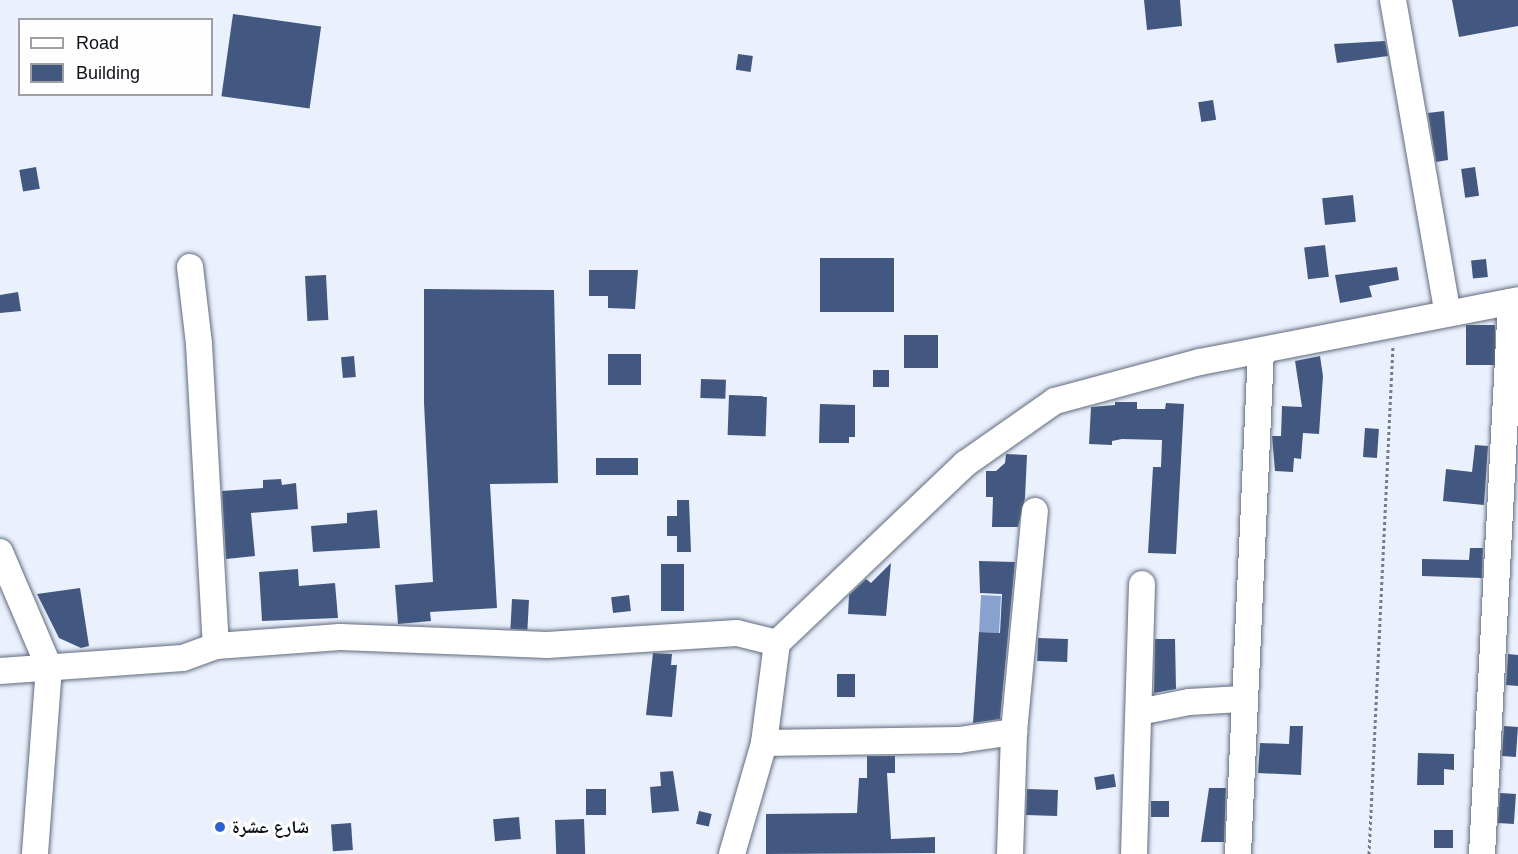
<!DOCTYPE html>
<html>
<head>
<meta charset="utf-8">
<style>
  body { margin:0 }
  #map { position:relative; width:1518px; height:854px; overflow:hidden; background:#eaf1fd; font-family:Arial,"Noto Naskh Arabic",sans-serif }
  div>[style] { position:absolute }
  .water>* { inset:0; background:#89a1ce; transform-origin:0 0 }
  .building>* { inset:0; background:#435881; transform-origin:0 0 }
  .path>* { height:3px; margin-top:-1.5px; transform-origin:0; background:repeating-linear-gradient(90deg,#767c85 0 3px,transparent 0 6px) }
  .roads { filter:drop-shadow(0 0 2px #616b7d) drop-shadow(0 0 2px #616b7d) }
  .minor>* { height:26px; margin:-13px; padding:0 13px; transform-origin:13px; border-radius:13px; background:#fff }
  .dots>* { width:16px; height:16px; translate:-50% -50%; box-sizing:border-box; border:3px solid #fefefe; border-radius:50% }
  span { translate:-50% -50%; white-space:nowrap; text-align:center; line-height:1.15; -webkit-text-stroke:6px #fefefe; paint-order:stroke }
  .poi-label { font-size:18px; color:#0d1118; font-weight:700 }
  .left { translate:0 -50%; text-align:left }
  .legend { position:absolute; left:18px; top:18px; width:195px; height:78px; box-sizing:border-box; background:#fefefe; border:2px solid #9e9fa2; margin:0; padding:8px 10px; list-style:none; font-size:18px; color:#0d1118 }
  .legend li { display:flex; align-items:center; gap:12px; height:30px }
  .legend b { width:30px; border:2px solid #9e9fa2 }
</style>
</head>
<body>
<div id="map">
  <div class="water">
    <div style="left:981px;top:595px;width:20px;height:37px;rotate:3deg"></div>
  </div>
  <div class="building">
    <div style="clip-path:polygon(1144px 0,1180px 0,1182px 26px,1147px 30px)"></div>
    <div style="clip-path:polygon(1452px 0,1518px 0,1518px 26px,1459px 37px)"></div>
    <div style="left:233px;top:14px;width:89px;height:83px;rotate:8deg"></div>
    <div style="clip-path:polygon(1385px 41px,1388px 56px,1337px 63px,1334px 44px)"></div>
    <div style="left:738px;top:54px;width:15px;height:16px;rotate:8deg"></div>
    <div style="left:1213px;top:100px;width:20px;height:15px;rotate:81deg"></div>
    <div style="clip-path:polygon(1444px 111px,1448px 160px,1436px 162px,1428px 113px)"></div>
    <div style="left:36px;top:167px;width:22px;height:17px;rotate:80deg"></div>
    <div style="left:1475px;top:167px;width:29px;height:14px;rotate:82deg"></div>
    <div style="left:1353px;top:195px;width:27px;height:31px;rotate:84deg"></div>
    <div style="left:1325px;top:245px;width:32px;height:21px;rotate:83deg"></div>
    <div style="left:820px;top:258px;width:74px;height:54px"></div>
    <div style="left:1486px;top:259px;width:18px;height:15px;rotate:84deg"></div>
    <div style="clip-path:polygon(1397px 267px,1399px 280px,1369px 286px,1372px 297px,1340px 303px,1335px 275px)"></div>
    <div style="clip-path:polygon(589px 270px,638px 270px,635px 309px,608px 308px,608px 296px,589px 296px)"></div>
    <div style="left:326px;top:275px;width:45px;height:21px;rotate:87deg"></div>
    <div style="clip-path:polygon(424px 289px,554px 290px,558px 483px,490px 484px,497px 608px,430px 612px,431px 621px,398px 624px,395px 585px,433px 582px,424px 403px)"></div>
    <div style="clip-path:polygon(18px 292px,21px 311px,0 313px,0 295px)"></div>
    <div style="left:1466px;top:325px;width:29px;height:40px"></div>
    <div style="left:938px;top:335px;width:33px;height:34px;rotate:90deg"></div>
    <div style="left:608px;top:354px;width:33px;height:31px"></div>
    <div style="left:354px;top:356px;width:21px;height:13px;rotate:85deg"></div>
    <div style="clip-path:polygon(1320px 356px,1323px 376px,1319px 434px,1303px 433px,1301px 459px,1294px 458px,1293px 472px,1275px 471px,1272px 436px,1281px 436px,1282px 406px,1302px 407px,1295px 361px)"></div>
    <div style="left:873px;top:370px;width:16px;height:17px"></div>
    <div style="left:701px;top:379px;width:25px;height:19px;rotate:2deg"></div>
    <div style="left:729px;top:395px;width:38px;height:40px;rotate:2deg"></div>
    <div style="clip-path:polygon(1115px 402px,1137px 402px,1137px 409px,1165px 409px,1166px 403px,1184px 404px,1176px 554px,1148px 553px,1153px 467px,1161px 467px,1162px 440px,1122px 439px,1112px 441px,1112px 445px,1089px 444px,1091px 407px,1115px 405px)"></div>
    <div style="clip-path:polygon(820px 404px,855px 405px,855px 437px,849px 437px,849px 443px,819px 443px)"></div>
    <div style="left:1365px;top:428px;width:14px;height:29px;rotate:4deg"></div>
    <div style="clip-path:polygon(1475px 445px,1488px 446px,1484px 505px,1443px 501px,1446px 469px,1472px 472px)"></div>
    <div style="clip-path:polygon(1006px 454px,1027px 455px,1025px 498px,1018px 527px,992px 527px,993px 497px,986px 497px,986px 471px,996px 471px,1005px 463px)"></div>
    <div style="left:596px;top:458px;width:42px;height:17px"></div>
    <div style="clip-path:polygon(281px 479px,282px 485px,296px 483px,298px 509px,251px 513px,255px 556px,226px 559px,222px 491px,263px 488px,263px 480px)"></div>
    <div style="clip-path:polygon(677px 500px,689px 500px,691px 552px,677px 552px,677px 536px,667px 536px,667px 516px,677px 516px)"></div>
    <div style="clip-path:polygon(377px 510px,380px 548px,313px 552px,311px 526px,347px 523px,347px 513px)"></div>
    <div style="clip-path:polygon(1470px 548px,1483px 548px,1482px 578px,1422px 576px,1422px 559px,1469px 560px)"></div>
    <div style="clip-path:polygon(979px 561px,1015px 562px,1000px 719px,973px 723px,979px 632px,1000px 633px,1002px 594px,980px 593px)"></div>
    <div style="clip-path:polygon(891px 563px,886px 616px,848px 614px,849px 595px,866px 579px,871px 583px)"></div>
    <div style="left:661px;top:564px;width:23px;height:47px"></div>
    <div style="clip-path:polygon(298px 569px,299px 586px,335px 583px,338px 618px,262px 621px,259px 572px)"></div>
    <div style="clip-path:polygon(80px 588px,89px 646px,81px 648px,59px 638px,37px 594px)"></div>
    <div style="left:629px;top:595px;width:16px;height:18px;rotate:83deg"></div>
    <div style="left:512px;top:599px;width:17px;height:30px;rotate:3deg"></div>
    <div style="left:1038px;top:638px;width:30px;height:23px;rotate:2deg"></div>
    <div style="clip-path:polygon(1155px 639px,1175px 639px,1176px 689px,1154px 693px)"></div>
    <div style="clip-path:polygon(653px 653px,672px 654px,671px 665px,677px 665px,672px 717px,646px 715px)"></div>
    <div style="clip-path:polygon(1508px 654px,1518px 655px,1518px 686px,1506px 685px)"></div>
    <div style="left:837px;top:674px;width:18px;height:23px"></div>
    <div style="clip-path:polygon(1290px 726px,1303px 726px,1301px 775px,1258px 773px,1260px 743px,1289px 744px)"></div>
    <div style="left:1504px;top:726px;width:14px;height:30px;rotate:4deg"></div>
    <div style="clip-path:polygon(1418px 753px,1454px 754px,1454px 770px,1444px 769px,1444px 785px,1417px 785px)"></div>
    <div style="clip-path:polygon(867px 756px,895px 756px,895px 773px,887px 773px,891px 839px,935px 837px,935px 853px,766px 854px,766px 814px,857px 813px,859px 778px,867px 778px)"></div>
    <div style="clip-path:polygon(673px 771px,679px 811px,652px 813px,650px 787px,661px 786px,660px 772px)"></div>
    <div style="left:1114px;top:774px;width:13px;height:20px;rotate:81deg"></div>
    <div style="clip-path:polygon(1209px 788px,1226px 788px,1224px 842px,1201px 842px)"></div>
    <div style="left:586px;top:789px;width:20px;height:26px"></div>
    <div style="left:1027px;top:789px;width:31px;height:26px;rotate:2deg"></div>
    <div style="left:1500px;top:793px;width:16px;height:30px;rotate:4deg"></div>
    <div style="left:1151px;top:801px;width:18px;height:16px"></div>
    <div style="left:699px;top:811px;width:13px;height:13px;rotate:13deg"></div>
    <div style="left:519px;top:817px;width:22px;height:26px;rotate:85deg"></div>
    <div style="left:584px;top:819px;width:35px;height:29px;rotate:88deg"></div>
    <div style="left:351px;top:823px;width:27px;height:20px;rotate:86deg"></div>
    <div style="left:1434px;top:830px;width:19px;height:18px"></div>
  </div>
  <div class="path">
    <div style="left:1369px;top:854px;width:509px;rotate:-87.3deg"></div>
  </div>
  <div class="roads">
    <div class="minor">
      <div style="left:1393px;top:0;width:316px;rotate:80.1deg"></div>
      <div style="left:190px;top:267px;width:78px;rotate:83.3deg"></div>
      <div style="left:199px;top:344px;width:302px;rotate:86.8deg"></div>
      <div style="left:0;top:552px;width:125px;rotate:66.9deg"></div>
      <div style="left:49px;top:667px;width:188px;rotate:94.3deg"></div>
      <div style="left:0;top:671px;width:183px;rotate:-4.1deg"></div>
      <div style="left:183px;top:658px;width:35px;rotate:-20deg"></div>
      <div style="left:216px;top:646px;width:124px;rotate:-4.2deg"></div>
      <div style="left:340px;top:637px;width:207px;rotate:2.2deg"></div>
      <div style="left:547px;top:645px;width:190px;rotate:-3.6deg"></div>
      <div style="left:737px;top:633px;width:41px;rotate:14deg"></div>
      <div style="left:1139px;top:712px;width:51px;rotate:-11.3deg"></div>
      <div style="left:1189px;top:702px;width:53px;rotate:-3.2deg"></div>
      <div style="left:764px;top:743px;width:195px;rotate:-0.9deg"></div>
      <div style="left:959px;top:740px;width:56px;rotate:-8.3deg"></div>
      <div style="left:732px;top:854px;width:116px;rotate:-73.9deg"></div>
      <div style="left:764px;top:743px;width:101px;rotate:-82.6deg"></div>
      <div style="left:777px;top:643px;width:260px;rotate:-43.6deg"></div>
      <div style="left:965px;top:464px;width:110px;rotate:-35deg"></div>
      <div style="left:1055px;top:401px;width:150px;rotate:-15.1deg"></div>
      <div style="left:1200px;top:362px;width:324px;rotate:-11deg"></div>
      <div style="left:1010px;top:854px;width:122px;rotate:-88.1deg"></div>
      <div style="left:1014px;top:732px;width:222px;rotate:-84.6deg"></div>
      <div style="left:1134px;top:854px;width:270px;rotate:-88.3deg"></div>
      <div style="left:1238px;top:854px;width:503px;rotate:-87.38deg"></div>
      <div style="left:1482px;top:854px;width:553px;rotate:-86.99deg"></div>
    </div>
  </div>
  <div class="dots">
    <div style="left:220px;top:827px;background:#2c62d0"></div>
  </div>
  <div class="poi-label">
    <span class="left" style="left:232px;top:827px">شارع عشرة</span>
  </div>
  <ul class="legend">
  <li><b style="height:8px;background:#fff"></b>Road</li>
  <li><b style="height:16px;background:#435881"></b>Building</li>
  </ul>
</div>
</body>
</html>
